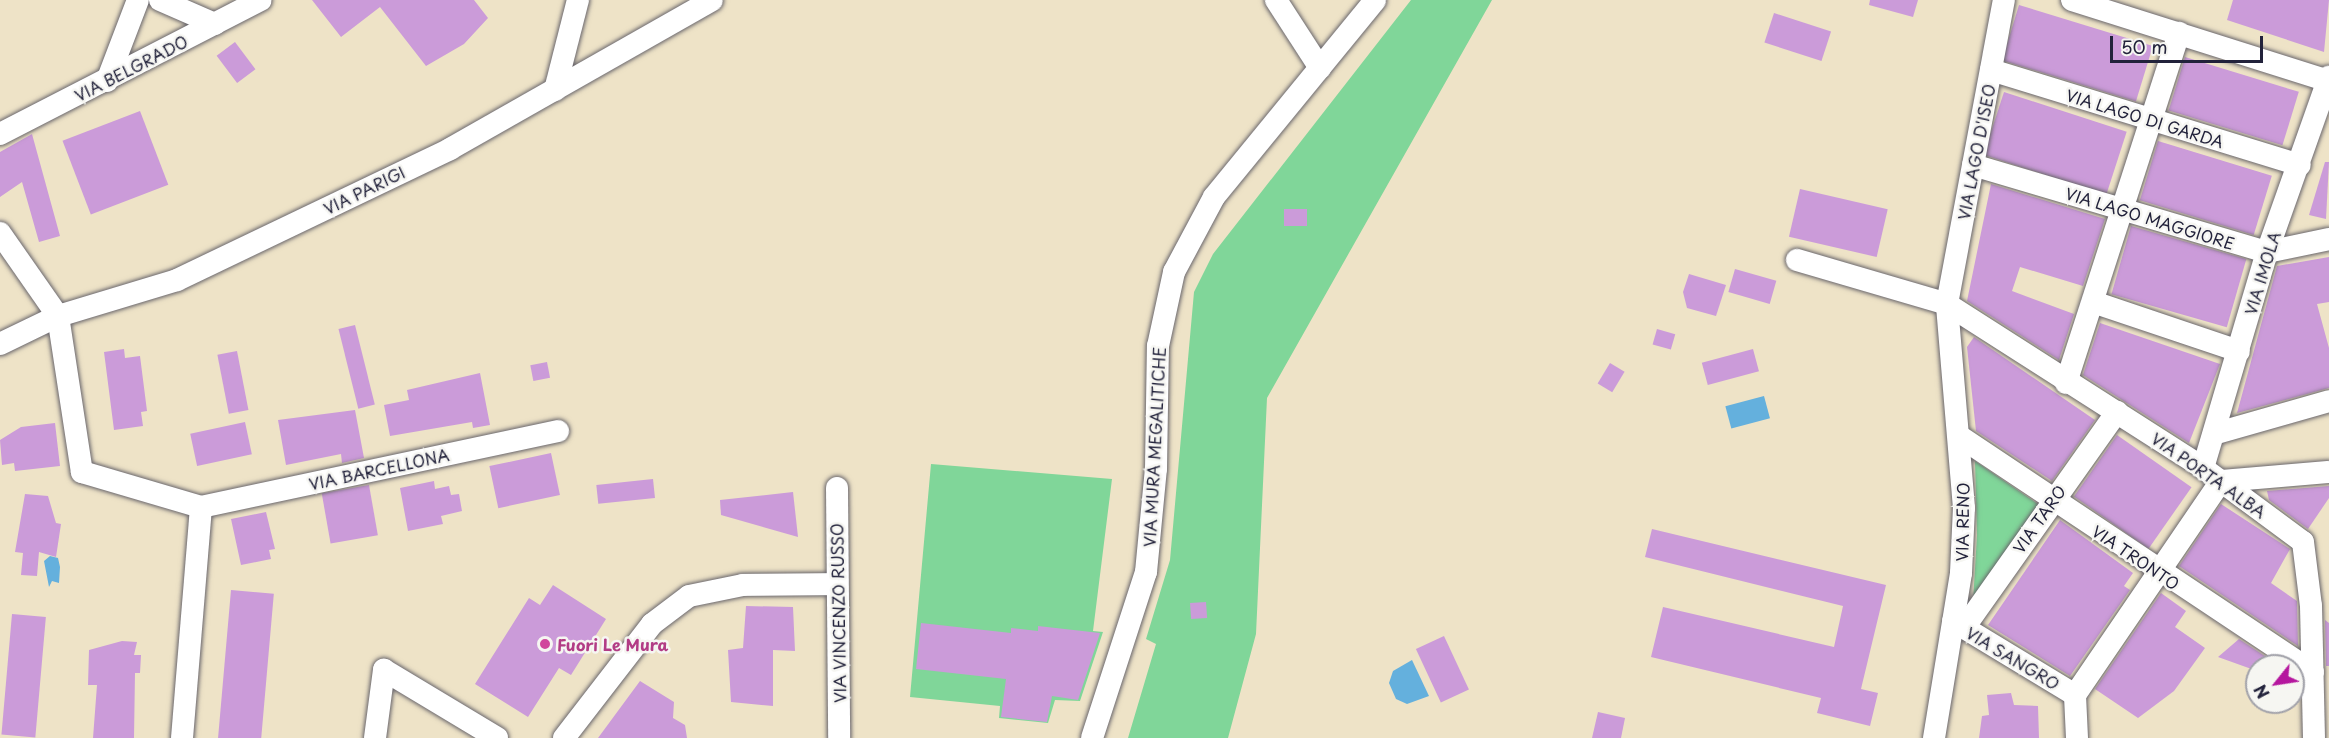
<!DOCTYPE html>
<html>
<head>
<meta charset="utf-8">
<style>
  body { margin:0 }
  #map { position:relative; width:2329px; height:738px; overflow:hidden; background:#eee3c7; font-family:"Playpen Sans",sans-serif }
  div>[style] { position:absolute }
  .green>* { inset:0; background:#80d699 }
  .water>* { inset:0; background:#64b0dd; transform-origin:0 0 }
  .building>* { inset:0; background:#cb9bd9; transform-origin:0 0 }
  .roads { filter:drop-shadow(0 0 2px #69666c) drop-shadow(0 0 2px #69666c) }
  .minor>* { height:22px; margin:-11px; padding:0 11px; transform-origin:11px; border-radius:11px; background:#fff }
  .dots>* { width:16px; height:16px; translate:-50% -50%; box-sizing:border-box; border:3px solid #f6f6f2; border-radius:50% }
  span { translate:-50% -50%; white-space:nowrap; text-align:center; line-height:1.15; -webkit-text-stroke:5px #f6f6f2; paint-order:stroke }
  .street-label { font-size:16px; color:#22223b }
  .hotel-label { font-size:16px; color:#b23c85; font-weight:700 }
  .left { translate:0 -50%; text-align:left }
  .north { position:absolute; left:2245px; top:654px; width:60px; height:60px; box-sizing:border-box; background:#f6f6f2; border:2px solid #a1a1a9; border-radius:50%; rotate:240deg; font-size:16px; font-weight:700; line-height:24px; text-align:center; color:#22223b }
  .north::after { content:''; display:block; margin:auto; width:21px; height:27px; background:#b5179e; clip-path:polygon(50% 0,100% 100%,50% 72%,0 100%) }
  .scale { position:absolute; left:2110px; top:36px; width:153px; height:27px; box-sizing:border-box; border:3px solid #22223b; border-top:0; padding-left:8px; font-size:18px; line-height:21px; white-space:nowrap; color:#22223b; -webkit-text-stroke:4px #f6f6f2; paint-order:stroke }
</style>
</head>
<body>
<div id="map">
  <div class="green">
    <div style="clip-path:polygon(1411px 0,1492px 0,1267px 398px,1256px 634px,1228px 738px,1128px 738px,1156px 644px,1146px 639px,1170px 560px,1194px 292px,1213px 254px)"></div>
    <div style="clip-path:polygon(1975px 461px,2038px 504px,1973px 602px,1977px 535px)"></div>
    <div style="clip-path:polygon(931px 464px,1112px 479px,1093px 631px,1103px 632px,1080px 701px,1055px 700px,1048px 723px,999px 718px,1000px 706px,910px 697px)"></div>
  </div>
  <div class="water">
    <div style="left:1764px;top:396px;width:23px;height:40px;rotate:75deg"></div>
    <div style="clip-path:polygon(50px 556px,58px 558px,60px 567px,59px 583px,52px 581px,49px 587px,44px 561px)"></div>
    <div style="clip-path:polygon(1412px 660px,1429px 696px,1407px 704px,1396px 699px,1389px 683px,1393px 671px)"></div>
  </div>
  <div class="building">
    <div style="clip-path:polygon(312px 0,474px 0,488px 18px,464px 44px,426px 66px,380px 7px,341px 37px)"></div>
    <div style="clip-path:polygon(1870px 0,1918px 0,1913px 17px,1869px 5px)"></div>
    <div style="clip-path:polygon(2233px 0,2329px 0,2324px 52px,2227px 20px)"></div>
    <div style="left:2019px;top:5px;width:140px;height:58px;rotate:17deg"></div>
    <div style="left:1774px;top:13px;width:60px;height:31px;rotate:18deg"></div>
    <div style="left:235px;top:42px;width:34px;height:23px;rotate:53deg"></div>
    <div style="left:2185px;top:57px;width:119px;height:56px;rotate:17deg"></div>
    <div style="left:2004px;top:92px;width:129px;height:66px;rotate:18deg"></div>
    <div style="left:140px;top:111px;width:79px;height:83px;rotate:69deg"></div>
    <div style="clip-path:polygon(32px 134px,60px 236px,39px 242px,22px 182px,0 197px,0 152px)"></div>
    <div style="left:2158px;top:141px;width:119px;height:62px;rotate:17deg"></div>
    <div style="clip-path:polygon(2325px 162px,2329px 162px,2326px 219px,2309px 215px)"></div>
    <div style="clip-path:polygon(1991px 184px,2105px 219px,2083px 286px,2020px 267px,2012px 291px,2074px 314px,2059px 360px,1967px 301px)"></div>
    <div style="left:1800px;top:189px;width:90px;height:49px;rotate:13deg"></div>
    <div style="left:1284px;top:209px;width:23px;height:17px"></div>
    <div style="left:2131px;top:226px;width:120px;height:71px;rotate:16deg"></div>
    <div style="clip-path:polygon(2329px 257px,2329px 302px,2317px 304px,2329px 348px,2329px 388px,2237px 413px,2277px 266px)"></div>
    <div style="left:1735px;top:269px;width:43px;height:24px;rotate:16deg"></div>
    <div style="clip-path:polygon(1689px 274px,1726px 285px,1716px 316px,1687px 308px,1683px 292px)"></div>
    <div style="clip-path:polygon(2100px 323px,2220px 364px,2189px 443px,2083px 375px)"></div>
    <div style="left:355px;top:325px;width:82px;height:17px;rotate:76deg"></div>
    <div style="left:1657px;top:329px;width:19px;height:16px;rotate:16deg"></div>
    <div style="clip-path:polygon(1974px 337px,2095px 420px,2052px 481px,1976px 431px,1967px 347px)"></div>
    <div style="clip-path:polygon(124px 349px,125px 358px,140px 356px,147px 411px,141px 412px,143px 426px,114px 430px,104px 352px)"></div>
    <div style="left:1753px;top:349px;width:23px;height:53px;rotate:75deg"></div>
    <div style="left:237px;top:351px;width:60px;height:20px;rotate:79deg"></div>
    <div style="left:547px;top:362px;width:16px;height:17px;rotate:79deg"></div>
    <div style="left:1610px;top:363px;width:17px;height:24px;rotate:31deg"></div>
    <div style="clip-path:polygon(480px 373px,490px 425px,473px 428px,472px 422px,390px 436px,384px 405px,409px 400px,407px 390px)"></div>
    <div style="clip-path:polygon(355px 410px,364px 458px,342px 463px,341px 454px,286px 465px,278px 420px)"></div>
    <div style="left:245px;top:422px;width:33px;height:56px;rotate:78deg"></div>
    <div style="clip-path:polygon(55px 423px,60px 466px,15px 471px,14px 463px,2px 465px,0 440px,21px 427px)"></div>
    <div style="left:2117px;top:435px;width:91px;height:75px;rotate:35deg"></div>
    <div style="left:551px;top:453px;width:43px;height:63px;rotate:78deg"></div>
    <div style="left:653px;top:479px;width:19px;height:57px;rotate:84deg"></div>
    <div style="clip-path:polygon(434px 481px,435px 489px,449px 486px,451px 495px,459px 494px,462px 511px,441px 516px,443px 524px,408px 531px,400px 488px)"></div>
    <div style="left:369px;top:485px;width:51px;height:48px;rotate:80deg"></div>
    <div style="clip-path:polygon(2329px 486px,2329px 498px,2308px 529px,2269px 500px,2267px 491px)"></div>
    <div style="clip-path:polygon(793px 492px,798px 537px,721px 515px,720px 500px)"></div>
    <div style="clip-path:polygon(25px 494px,48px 496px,56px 523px,61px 524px,56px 557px,39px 552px,37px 576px,21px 575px,23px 553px,15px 552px)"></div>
    <div style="clip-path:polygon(2221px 504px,2290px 549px,2271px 583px,2297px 601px,2298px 646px,2179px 566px)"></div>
    <div style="clip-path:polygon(266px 512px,275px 549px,269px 550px,271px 559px,241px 565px,231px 519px)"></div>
    <div style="clip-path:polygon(2060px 520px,2133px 573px,2124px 586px,2130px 590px,2070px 676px,1988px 625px)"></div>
    <div style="clip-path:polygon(1652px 529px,1886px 585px,1861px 689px,1878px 693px,1870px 726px,1817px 713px,1821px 698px,1651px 657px,1663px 607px,1834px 647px,1843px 606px,1645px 557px)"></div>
    <div style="clip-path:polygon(553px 585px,606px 619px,571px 675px,559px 668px,528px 717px,475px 684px,529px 598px,540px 605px)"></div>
    <div style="left:231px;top:590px;width:43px;height:149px;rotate:5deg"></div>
    <div style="clip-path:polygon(2161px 593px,2186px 611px,2175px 627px,2205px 648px,2174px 691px,2138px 718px,2095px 689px)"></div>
    <div style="left:1206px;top:602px;width:16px;height:16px;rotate:86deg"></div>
    <div style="clip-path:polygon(746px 606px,793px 607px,795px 651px,773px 650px,773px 706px,731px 702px,728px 650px,743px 648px)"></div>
    <div style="left:12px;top:614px;width:34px;height:121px;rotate:5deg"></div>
    <div style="clip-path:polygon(2325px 620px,2329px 623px,2329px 666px,2326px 666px)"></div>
    <div style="clip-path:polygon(921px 623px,1011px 633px,1011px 628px,1038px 631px,1038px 626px,1100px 633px,1078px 700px,1052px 696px,1047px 722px,1001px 717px,1006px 679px,916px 669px)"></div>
    <div style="left:1444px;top:636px;width:59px;height:31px;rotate:65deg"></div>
    <div style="clip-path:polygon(2239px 639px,2280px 666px,2257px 666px,2257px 671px,2218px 657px)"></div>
    <div style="clip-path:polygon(122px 641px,137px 642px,134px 655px,141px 655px,140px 673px,135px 673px,134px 738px,93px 738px,97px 685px,88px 685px,89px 650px)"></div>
    <div style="clip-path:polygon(640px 681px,674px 702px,673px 718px,685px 725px,687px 738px,598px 738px)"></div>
    <div style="clip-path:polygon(2011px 693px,2014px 705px,2038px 706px,2039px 738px,1979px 738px,1982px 716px,1989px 715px,1987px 695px)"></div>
    <div style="clip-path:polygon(1598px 712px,1625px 718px,1621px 738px,1592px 738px)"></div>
  </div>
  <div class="roads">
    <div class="minor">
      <div style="left:160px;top:0;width:60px;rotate:23.6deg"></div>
      <div style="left:1276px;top:0;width:81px;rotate:57.1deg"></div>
      <div style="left:2072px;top:0;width:269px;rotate:17.5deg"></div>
      <div style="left:1991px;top:70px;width:323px;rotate:17.1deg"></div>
      <div style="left:107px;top:81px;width:87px;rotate:-69.1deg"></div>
      <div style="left:555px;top:90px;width:93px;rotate:-75.7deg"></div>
      <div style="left:0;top:134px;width:293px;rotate:-27.2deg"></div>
      <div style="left:1973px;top:165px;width:307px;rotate:16.5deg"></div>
      <div style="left:2267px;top:252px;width:63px;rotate:-11.8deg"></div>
      <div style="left:0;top:233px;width:101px;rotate:55.1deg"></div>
      <div style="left:58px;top:316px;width:158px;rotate:81.3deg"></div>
      <div style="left:82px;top:472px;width:124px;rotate:16.4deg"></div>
      <div style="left:201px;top:507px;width:232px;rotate:94.7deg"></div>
      <div style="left:1797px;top:260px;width:156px;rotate:16.3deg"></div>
      <div style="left:1947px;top:304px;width:304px;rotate:32.6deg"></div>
      <div style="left:2203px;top:468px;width:124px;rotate:36.5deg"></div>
      <div style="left:2303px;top:542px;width:64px;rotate:82.9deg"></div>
      <div style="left:2311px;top:606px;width:132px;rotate:88.7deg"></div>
      <div style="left:2093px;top:302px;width:154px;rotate:18.6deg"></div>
      <div style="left:0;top:344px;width:64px;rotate:-25.8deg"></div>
      <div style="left:58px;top:316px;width:124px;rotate:-16.8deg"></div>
      <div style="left:177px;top:280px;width:303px;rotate:-25.6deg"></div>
      <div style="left:450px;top:149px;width:301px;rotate:-29.6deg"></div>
      <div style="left:2066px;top:383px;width:368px;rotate:-72.1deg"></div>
      <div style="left:2217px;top:433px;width:116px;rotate:-15.9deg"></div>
      <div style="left:1962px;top:438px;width:422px;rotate:33.7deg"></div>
      <div style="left:2203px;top:468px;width:225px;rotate:-73.5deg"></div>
      <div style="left:2267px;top:252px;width:186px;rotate:-70.5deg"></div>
      <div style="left:837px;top:488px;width:250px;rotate:89.5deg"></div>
      <div style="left:201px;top:507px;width:365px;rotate:-12deg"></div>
      <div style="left:1953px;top:621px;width:143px;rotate:31.2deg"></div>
      <div style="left:1964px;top:628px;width:265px;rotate:-54.7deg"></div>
      <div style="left:375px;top:738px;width:69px;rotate:-82.5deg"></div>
      <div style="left:384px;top:670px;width:132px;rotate:31deg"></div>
      <div style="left:564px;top:738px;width:144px;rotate:-52.3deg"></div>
      <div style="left:652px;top:624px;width:46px;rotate:-37.1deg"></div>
      <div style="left:689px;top:596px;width:55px;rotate:-11.5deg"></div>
      <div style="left:743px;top:585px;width:93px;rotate:-0.6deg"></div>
      <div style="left:1092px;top:738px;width:175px;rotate:-72deg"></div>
      <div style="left:1146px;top:572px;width:103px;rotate:-84.5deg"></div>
      <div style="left:1156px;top:469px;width:123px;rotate:-89.1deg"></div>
      <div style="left:1158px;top:346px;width:76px;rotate:-77.8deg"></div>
      <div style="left:1174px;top:272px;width:85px;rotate:-61.9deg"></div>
      <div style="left:1214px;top:197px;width:254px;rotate:-50.7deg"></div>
      <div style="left:1934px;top:738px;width:167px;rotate:-80.7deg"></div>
      <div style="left:1961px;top:573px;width:65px;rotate:-87.4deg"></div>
      <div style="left:1964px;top:508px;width:205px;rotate:-94.8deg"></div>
      <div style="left:1947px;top:304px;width:309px;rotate:-79.4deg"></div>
      <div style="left:2077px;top:738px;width:43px;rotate:-92.7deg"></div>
      <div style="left:2075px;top:695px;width:259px;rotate:-55.7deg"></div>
      <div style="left:2221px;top:481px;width:108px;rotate:-4.8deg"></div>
    </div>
  </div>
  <div class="dots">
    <div style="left:545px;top:644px;background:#d1479c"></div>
  </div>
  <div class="street-label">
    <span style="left:131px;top:68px;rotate:-27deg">VIA BELGRADO</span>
    <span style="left:2145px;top:118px;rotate:17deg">VIA LAGO DI GARDA</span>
    <span style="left:1976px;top:152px;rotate:-79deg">VIA LAGO D'ISEO</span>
    <span style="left:364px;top:190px;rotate:-26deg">VIA PARIGI</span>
    <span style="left:2150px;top:218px;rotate:17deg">VIA LAGO MAGGIORE</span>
    <span style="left:2262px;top:273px;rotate:-73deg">VIA IMOLA</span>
    <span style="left:1154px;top:447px;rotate:-87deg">VIA MURA MEGALITICHE</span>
    <span style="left:379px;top:469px;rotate:-12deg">VIA BARCELLONA</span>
    <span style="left:2209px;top:475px;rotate:35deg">VIA PORTA ALBA</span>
    <span style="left:2039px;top:519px;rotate:-55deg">VIA TARO</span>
    <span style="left:1962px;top:522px;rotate:-89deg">VIA RENO</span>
    <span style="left:2136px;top:557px;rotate:34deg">VIA TRONTO</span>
    <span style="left:838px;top:613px;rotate:-91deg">VIA VINCENZO RUSSO</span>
    <span style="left:2013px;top:658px;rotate:31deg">VIA SANGRO</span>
  </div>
  <div class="hotel-label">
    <span class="left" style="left:557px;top:644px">Fuori Le Mura</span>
  </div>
  <div class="north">N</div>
  <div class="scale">50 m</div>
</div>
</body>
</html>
